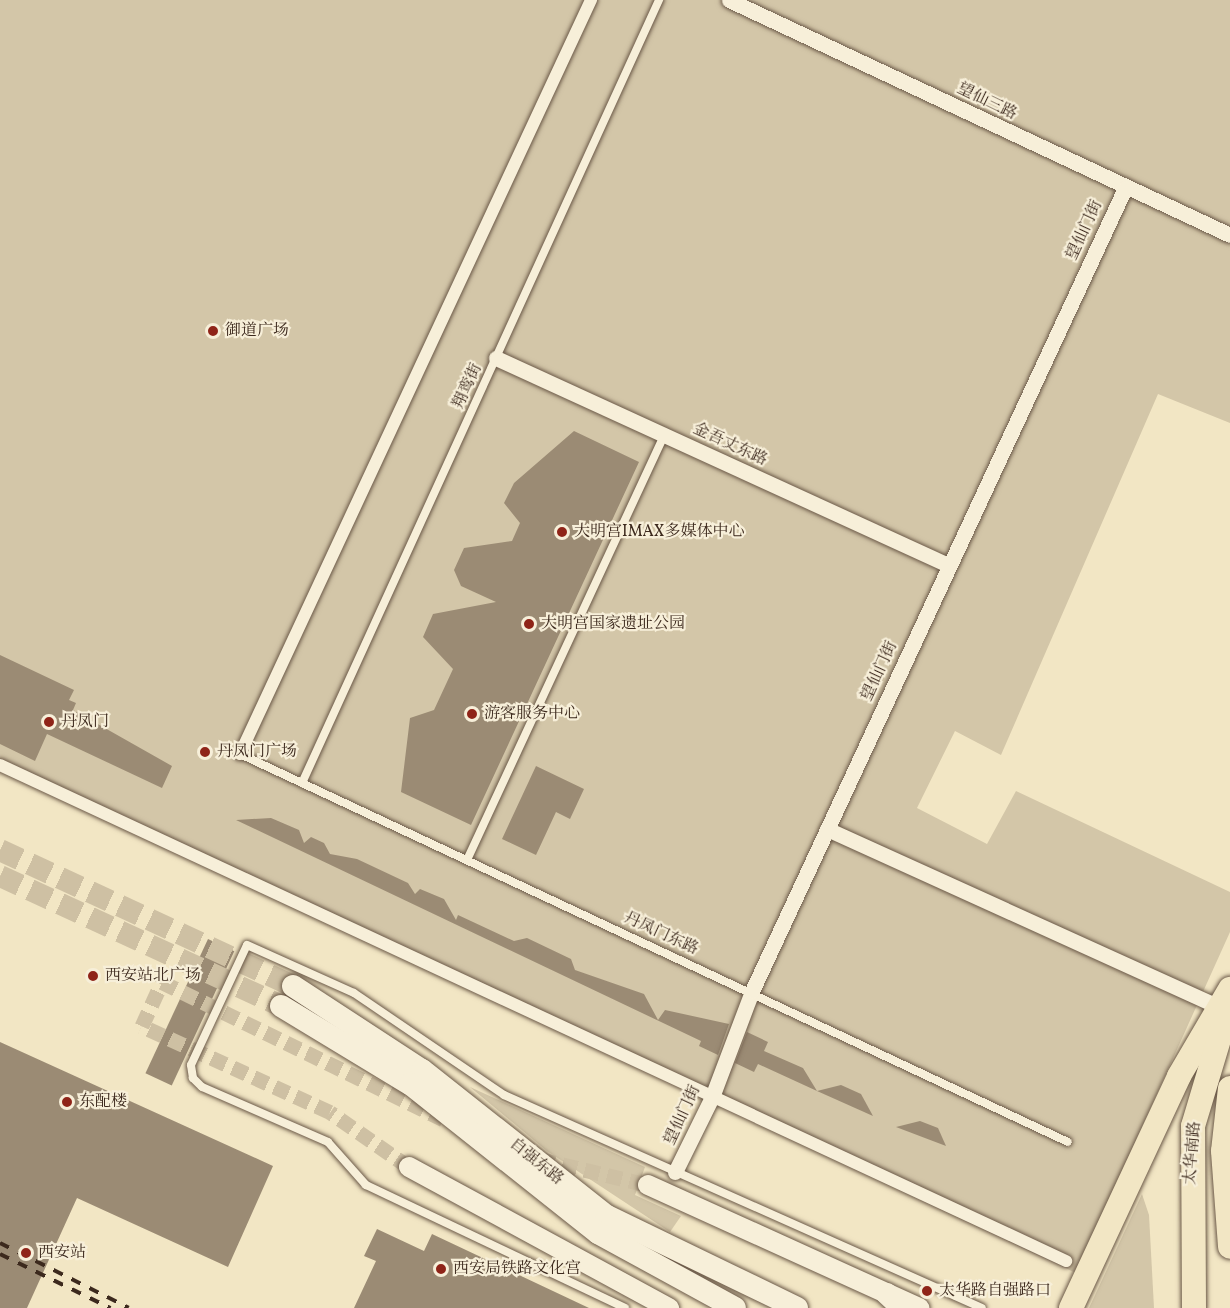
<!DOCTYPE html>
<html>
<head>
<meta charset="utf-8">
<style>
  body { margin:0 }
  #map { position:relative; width:1230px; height:1308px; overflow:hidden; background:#f2e6c4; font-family:Vollkorn,"Noto Serif SC",serif }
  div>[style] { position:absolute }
  .green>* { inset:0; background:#d3c6a8 }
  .building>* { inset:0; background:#9b8b74; transform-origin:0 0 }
  .minor-tunnel>* { height:15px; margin-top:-7.5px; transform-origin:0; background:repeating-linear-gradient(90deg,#cec0a3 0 15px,transparent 0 23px) }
  .secondary-tunnel>* { height:22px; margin-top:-11px; transform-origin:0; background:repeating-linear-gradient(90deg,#cec0a3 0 22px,transparent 0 33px) }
  .roads { filter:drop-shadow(0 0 2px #6a5847) drop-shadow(0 0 2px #6a5847) }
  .service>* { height:8px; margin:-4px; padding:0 4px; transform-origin:4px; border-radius:4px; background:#f7efd9 }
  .pedestrian>* { height:12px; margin:-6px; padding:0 6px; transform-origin:6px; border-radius:6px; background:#f7efd9 }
  .minor>* { height:15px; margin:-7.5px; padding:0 7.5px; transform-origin:7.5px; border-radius:7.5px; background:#f7efd9 }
  .tertiary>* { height:20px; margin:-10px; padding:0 10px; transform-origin:10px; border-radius:10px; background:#f7efd9 }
  .secondary>* { height:22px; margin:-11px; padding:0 11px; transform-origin:11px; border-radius:11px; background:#f7efd9 }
  .primary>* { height:24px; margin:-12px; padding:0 12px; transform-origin:12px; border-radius:12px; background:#f2e6c4 }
  .rail>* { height:4px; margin-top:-2px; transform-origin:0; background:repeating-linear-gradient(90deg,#3c291d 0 10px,transparent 0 20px) }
  .dots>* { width:16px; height:16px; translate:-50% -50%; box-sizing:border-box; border:3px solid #f7efd9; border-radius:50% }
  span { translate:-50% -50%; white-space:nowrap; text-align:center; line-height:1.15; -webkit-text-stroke:4.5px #f7efd9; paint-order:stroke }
  .street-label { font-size:16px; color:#3c291d }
  .poi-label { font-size:16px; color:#3c291d }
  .left { translate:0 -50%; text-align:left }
</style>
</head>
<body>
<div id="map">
  <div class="green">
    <div style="clip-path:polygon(0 0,1230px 0,1230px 423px,1158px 394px,1001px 755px,955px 731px,917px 808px,987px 844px,1016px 791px,1230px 892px,1230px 932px,1076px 1273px,0 769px)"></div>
    <div style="clip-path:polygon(470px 1087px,645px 1167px,635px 1195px,681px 1216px,670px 1232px,547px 1151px)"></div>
    <div style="clip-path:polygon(1142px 1194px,1149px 1215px,1154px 1308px,1089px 1308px)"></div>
  </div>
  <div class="building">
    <div style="clip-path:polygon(574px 431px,639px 462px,471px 825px,401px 792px,410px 718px,434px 710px,453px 669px,423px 637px,433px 614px,496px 602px,461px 586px,454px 570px,464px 548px,512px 541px,520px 523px,504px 503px,514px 483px)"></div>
    <div style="clip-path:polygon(0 655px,74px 690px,69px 700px,76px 703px,73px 710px,172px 766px,162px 788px,47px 734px,35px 761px,0 744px)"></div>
    <div style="clip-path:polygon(536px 766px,584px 789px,570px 819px,556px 812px,536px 855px,502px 839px)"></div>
    <div style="clip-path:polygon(271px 818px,299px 830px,304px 843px,311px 837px,324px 843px,330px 854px,357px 859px,408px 883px,415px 894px,420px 889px,444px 899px,456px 920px,458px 915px,514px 941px,527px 938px,571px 959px,575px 970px,644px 994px,658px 1020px,665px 1010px,729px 1024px,718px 1055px,699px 1046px,701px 1041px,236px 820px)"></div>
    <div style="left:208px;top:939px;width:29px;height:148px;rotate:25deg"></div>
    <div style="clip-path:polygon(747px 1032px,768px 1042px,764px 1051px,803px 1068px,817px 1091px,758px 1064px,754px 1072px,735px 1063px)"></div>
    <div style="clip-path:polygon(0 1042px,273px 1166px,228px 1267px,77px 1198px,27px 1308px,0 1308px)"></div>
    <div style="clip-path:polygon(841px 1085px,861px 1094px,873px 1116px,817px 1091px)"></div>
    <div style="clip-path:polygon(920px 1121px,938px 1128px,946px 1146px,896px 1127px)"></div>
    <div style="clip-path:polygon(377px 1229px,424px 1251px,432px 1234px,589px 1308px,354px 1308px,376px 1261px,364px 1256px)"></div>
  </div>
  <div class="minor-tunnel">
    <div style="left:540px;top:1159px;width:111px;rotate:13.5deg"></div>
    <div style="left:409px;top:1167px;width:96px;rotate:-145.2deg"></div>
    <div style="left:330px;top:1112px;width:207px;rotate:-155.4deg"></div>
    <div style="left:142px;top:1026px;width:48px;rotate:-65.6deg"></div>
    <div style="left:162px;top:982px;width:313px;rotate:26deg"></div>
  </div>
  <div class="secondary-tunnel">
    <div style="left:0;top:850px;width:323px;rotate:24.9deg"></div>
    <div style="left:0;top:876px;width:310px;rotate:24.8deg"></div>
  </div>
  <div class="roads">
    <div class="service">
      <div style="left:240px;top:754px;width:914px;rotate:25.11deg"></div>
      <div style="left:302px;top:783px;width:861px;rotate:-65.49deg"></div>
      <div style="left:467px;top:860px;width:468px;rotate:-65.1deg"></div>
      <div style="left:625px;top:1308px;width:287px;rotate:-154.6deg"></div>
      <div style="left:366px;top:1185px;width:57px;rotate:-131.5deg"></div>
      <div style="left:328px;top:1142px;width:137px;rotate:-156.4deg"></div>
      <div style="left:202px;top:1087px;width:13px;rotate:-135deg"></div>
      <div style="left:193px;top:1078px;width:13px;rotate:-99deg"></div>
      <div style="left:191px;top:1065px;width:132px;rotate:-65deg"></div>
      <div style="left:247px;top:945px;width:117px;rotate:24.2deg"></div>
      <div style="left:354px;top:993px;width:181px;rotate:34.2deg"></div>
      <div style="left:504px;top:1095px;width:523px;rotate:24.02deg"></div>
    </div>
    <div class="pedestrian">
      <div style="left:240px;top:754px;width:832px;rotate:-65.04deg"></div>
      <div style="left:0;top:765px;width:1176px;rotate:24.95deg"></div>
    </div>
    <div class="minor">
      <div style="left:729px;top:0;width:553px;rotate:25.13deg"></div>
      <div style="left:496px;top:358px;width:497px;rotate:24.6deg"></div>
      <div style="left:827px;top:829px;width:431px;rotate:24.4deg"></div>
      <div style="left:675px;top:1172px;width:84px;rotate:-63.7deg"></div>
      <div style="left:712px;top:1097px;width:113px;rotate:-69.3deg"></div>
      <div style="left:752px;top:991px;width:885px;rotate:-65.08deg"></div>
    </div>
    <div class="tertiary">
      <div style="left:409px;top:1167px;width:296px;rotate:28.5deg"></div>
      <div style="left:648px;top:1185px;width:298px;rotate:24.4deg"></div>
    </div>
    <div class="secondary">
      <div style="left:293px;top:986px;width:154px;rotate:33.1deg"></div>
      <div style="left:422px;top:1070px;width:236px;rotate:38.3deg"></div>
      <div style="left:607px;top:1216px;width:211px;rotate:25.8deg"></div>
      <div style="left:281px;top:1006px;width:151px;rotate:31.2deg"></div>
      <div style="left:410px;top:1084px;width:240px;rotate:38.4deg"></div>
      <div style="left:598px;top:1233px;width:156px;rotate:28.7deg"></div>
      <div style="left:887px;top:1294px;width:21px;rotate:43deg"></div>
    </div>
    <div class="primary">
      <div style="left:1230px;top:1088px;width:63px;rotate:96.3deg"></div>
      <div style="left:1223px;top:1151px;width:96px;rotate:85.8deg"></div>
      <div style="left:1071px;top:1308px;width:256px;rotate:-65deg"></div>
      <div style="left:1179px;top:1076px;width:101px;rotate:-59.6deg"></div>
      <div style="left:1194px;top:1308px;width:182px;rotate:-90.3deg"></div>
      <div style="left:1193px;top:1126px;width:118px;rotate:-73.3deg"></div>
    </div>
  </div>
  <div class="rail">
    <div style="left:0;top:1243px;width:144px;rotate:26.7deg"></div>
    <div style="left:0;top:1254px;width:123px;rotate:26.1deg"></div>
  </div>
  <div class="dots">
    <div style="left:213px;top:331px;background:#8f2418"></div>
    <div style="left:562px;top:532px;background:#8f2418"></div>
    <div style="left:529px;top:624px;background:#8f2418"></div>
    <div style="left:472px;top:714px;background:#8f2418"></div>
    <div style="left:49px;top:722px;background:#8f2418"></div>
    <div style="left:205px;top:752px;background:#8f2418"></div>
    <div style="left:93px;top:976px;background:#8f2418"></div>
    <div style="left:67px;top:1102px;background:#8f2418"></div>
    <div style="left:26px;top:1253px;background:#8f2418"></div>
    <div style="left:441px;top:1269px;background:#8f2418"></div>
    <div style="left:927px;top:1291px;background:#8f2418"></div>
  </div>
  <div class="street-label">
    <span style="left:987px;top:102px;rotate:26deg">望仙三路</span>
    <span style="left:1085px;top:230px;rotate:-65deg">望仙门街</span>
    <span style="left:468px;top:386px;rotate:-65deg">翔鸾街</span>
    <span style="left:730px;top:445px;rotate:25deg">金吾丈东路</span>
    <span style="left:880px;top:671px;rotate:-65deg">望仙门街</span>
    <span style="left:661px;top:934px;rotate:25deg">丹凤门东路</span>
    <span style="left:683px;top:1115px;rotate:-65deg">望仙门街</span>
    <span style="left:1193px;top:1153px;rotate:-85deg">太华南路</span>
    <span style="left:536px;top:1162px;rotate:39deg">自强东路</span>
  </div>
  <div class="poi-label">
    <span class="left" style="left:225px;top:331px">御道广场</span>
    <span class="left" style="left:574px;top:532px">大明宫IMAX多媒体中心</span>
    <span class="left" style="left:541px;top:624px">大明宫国家遗址公园</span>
    <span class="left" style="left:484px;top:714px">游客服务中心</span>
    <span class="left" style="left:61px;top:722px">丹凤门</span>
    <span class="left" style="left:217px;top:752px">丹凤门广场</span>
    <span class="left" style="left:105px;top:976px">西安站北广场</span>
    <span class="left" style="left:79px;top:1102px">东配楼</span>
    <span class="left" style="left:38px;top:1253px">西安站</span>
    <span class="left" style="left:453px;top:1269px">西安局铁路文化宫</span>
    <span class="left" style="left:939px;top:1291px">太华路自强路口</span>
  </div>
</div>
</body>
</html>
